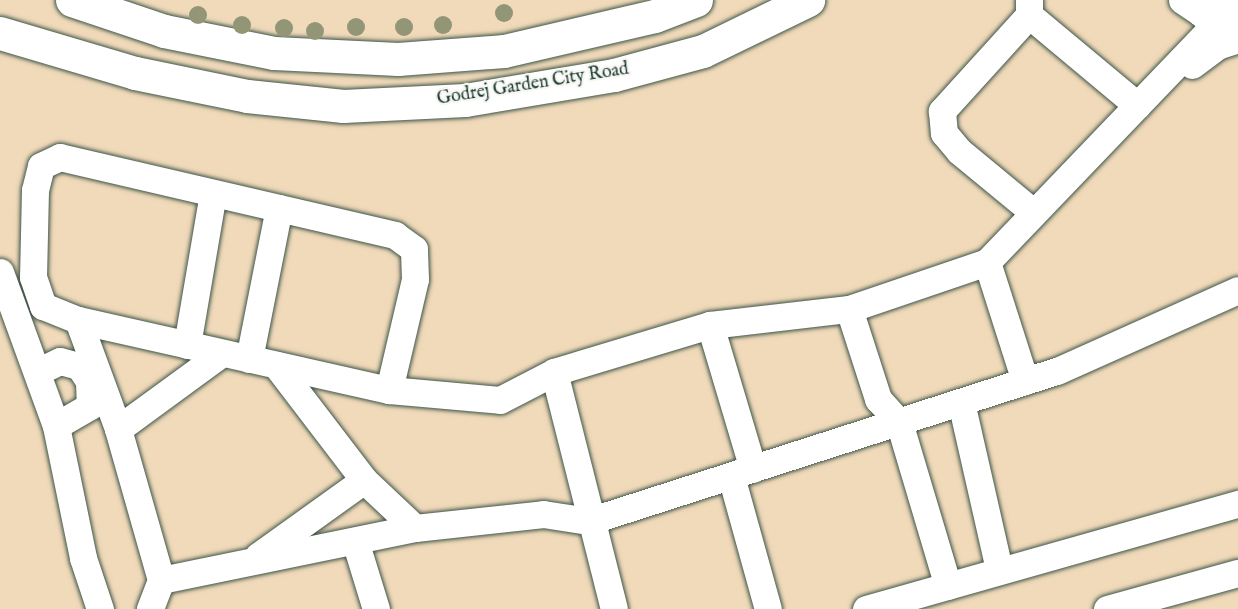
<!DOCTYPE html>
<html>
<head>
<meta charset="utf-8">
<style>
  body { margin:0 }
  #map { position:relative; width:1238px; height:609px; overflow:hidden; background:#f1daba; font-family:"IM FELL English",serif }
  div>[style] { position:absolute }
  .roads { filter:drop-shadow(0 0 2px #3e5548) drop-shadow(0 0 2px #3e5548) }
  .minor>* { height:27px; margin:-13.5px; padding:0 13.5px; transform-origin:13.5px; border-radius:13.5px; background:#fff }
  .tertiary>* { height:33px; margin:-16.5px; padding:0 16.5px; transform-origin:16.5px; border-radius:16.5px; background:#fff }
  .trees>* { width:18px; height:18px; margin:-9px; border-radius:50%; background:#929677 }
  span { translate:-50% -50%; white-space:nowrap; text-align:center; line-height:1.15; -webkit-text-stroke:4.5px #f6f6f2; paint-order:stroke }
  .street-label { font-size:18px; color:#1f3d34 }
</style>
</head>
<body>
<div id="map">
  <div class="roads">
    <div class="minor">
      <div style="left:1029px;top:0;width:15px;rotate:90deg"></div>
      <div style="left:1029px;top:15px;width:130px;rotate:132.2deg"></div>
      <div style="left:942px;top:111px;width:22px;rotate:85deg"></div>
      <div style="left:944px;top:133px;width:23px;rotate:50deg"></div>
      <div style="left:959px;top:151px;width:96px;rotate:39.5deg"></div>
      <div style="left:1182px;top:0;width:22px;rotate:34deg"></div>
      <div style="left:1200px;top:12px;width:39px;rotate:15deg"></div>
      <div style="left:1029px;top:15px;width:141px;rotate:39.8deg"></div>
      <div style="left:1192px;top:65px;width:31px;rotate:-37deg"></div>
      <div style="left:1217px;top:46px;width:22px;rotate:-18deg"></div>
      <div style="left:987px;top:262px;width:125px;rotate:72.3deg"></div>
      <div style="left:0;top:272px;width:164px;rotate:70deg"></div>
      <div style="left:56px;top:426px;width:135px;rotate:78.4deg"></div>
      <div style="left:83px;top:558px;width:54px;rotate:71.6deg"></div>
      <div style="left:849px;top:309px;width:95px;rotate:72.1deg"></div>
      <div style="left:878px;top:399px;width:31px;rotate:48deg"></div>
      <div style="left:899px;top:422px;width:171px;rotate:73.4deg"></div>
      <div style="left:78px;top:320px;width:116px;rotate:69.8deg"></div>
      <div style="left:118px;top:429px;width:157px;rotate:74.1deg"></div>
      <div style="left:161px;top:580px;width:31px;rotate:111deg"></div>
      <div style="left:710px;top:325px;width:150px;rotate:73.4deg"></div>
      <div style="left:187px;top:345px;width:154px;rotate:-80.3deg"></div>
      <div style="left:249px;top:359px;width:154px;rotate:-78.8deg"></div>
      <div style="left:37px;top:372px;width:25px;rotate:-26deg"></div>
      <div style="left:60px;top:361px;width:20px;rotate:15deg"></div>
      <div style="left:79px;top:366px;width:18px;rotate:56deg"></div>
      <div style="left:89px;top:381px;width:25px;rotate:88deg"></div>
      <div style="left:90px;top:406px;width:39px;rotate:150deg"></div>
      <div style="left:554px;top:372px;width:244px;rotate:75.8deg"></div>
      <div style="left:389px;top:390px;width:114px;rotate:-76.8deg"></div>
      <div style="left:415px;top:279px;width:30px;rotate:-92deg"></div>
      <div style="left:414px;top:249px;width:24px;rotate:-144deg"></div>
      <div style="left:395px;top:235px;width:344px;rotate:-166.9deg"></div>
      <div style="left:60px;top:157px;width:21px;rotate:155deg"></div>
      <div style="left:41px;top:166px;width:25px;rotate:104deg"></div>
      <div style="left:35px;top:190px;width:87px;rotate:91.3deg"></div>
      <div style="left:33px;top:277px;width:31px;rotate:71deg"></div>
      <div style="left:43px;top:306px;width:38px;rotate:22deg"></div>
      <div style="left:78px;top:320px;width:319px;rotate:12.7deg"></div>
      <div style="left:389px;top:390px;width:111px;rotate:5.1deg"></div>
      <div style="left:500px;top:400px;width:61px;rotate:-27.4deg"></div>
      <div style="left:554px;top:372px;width:163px;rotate:-16.8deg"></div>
      <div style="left:710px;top:325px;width:140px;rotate:-6.6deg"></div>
      <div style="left:849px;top:309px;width:146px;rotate:-18.8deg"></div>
      <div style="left:987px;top:262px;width:328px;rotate:-46.2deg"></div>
      <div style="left:1214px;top:25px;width:19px;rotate:-137deg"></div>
      <div style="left:1200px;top:12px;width:30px;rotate:-23deg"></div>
      <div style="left:961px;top:402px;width:171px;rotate:77.2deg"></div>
      <div style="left:118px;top:429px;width:129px;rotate:-36.2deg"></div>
      <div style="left:731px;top:476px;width:138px;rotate:74.5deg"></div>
      <div style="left:364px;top:480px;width:70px;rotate:43.3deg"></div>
      <div style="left:356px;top:544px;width:68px;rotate:72.9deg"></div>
      <div style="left:258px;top:556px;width:130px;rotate:-35.6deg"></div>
      <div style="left:364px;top:480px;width:145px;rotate:-127.4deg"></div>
      <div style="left:161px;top:580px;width:259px;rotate:-11.6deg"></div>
      <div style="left:415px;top:528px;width:129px;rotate:-6.2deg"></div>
      <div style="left:543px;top:514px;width:47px;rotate:8.7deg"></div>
      <div style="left:589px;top:521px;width:491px;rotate:-17.8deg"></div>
      <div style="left:1057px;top:371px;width:198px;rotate:-24.1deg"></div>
      <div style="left:866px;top:609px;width:387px;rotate:-15.8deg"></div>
      <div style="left:1107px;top:609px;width:136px;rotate:-15.4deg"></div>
    </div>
    <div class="tertiary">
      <div style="left:72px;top:0;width:97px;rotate:18.6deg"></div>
      <div style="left:164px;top:31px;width:112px;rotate:11.3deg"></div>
      <div style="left:274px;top:53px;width:124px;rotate:2.8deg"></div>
      <div style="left:398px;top:59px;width:106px;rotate:-4.3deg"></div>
      <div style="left:504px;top:51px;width:155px;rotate:-13.1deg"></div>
      <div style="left:655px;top:16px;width:44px;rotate:-21.3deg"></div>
      <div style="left:0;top:33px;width:141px;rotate:16.5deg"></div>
      <div style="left:135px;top:73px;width:114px;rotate:11.6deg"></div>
      <div style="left:247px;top:96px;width:97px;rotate:5.9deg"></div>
      <div style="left:343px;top:106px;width:122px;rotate:-2.8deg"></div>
      <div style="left:465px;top:100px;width:151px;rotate:-9.5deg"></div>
      <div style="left:614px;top:75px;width:92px;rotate:-15.1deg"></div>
      <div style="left:703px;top:51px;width:117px;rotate:-25.9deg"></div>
    </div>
  </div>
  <div class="trees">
    <div style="left:504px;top:13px"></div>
    <div style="left:198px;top:15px"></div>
    <div style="left:242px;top:25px"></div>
    <div style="left:443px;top:25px"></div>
    <div style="left:356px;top:27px"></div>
    <div style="left:404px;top:27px"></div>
    <div style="left:284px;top:28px"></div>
    <div style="left:315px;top:31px"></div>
  </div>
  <div class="street-label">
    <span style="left:533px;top:85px;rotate:-9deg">Godrej Garden City Road</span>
  </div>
</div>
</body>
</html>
